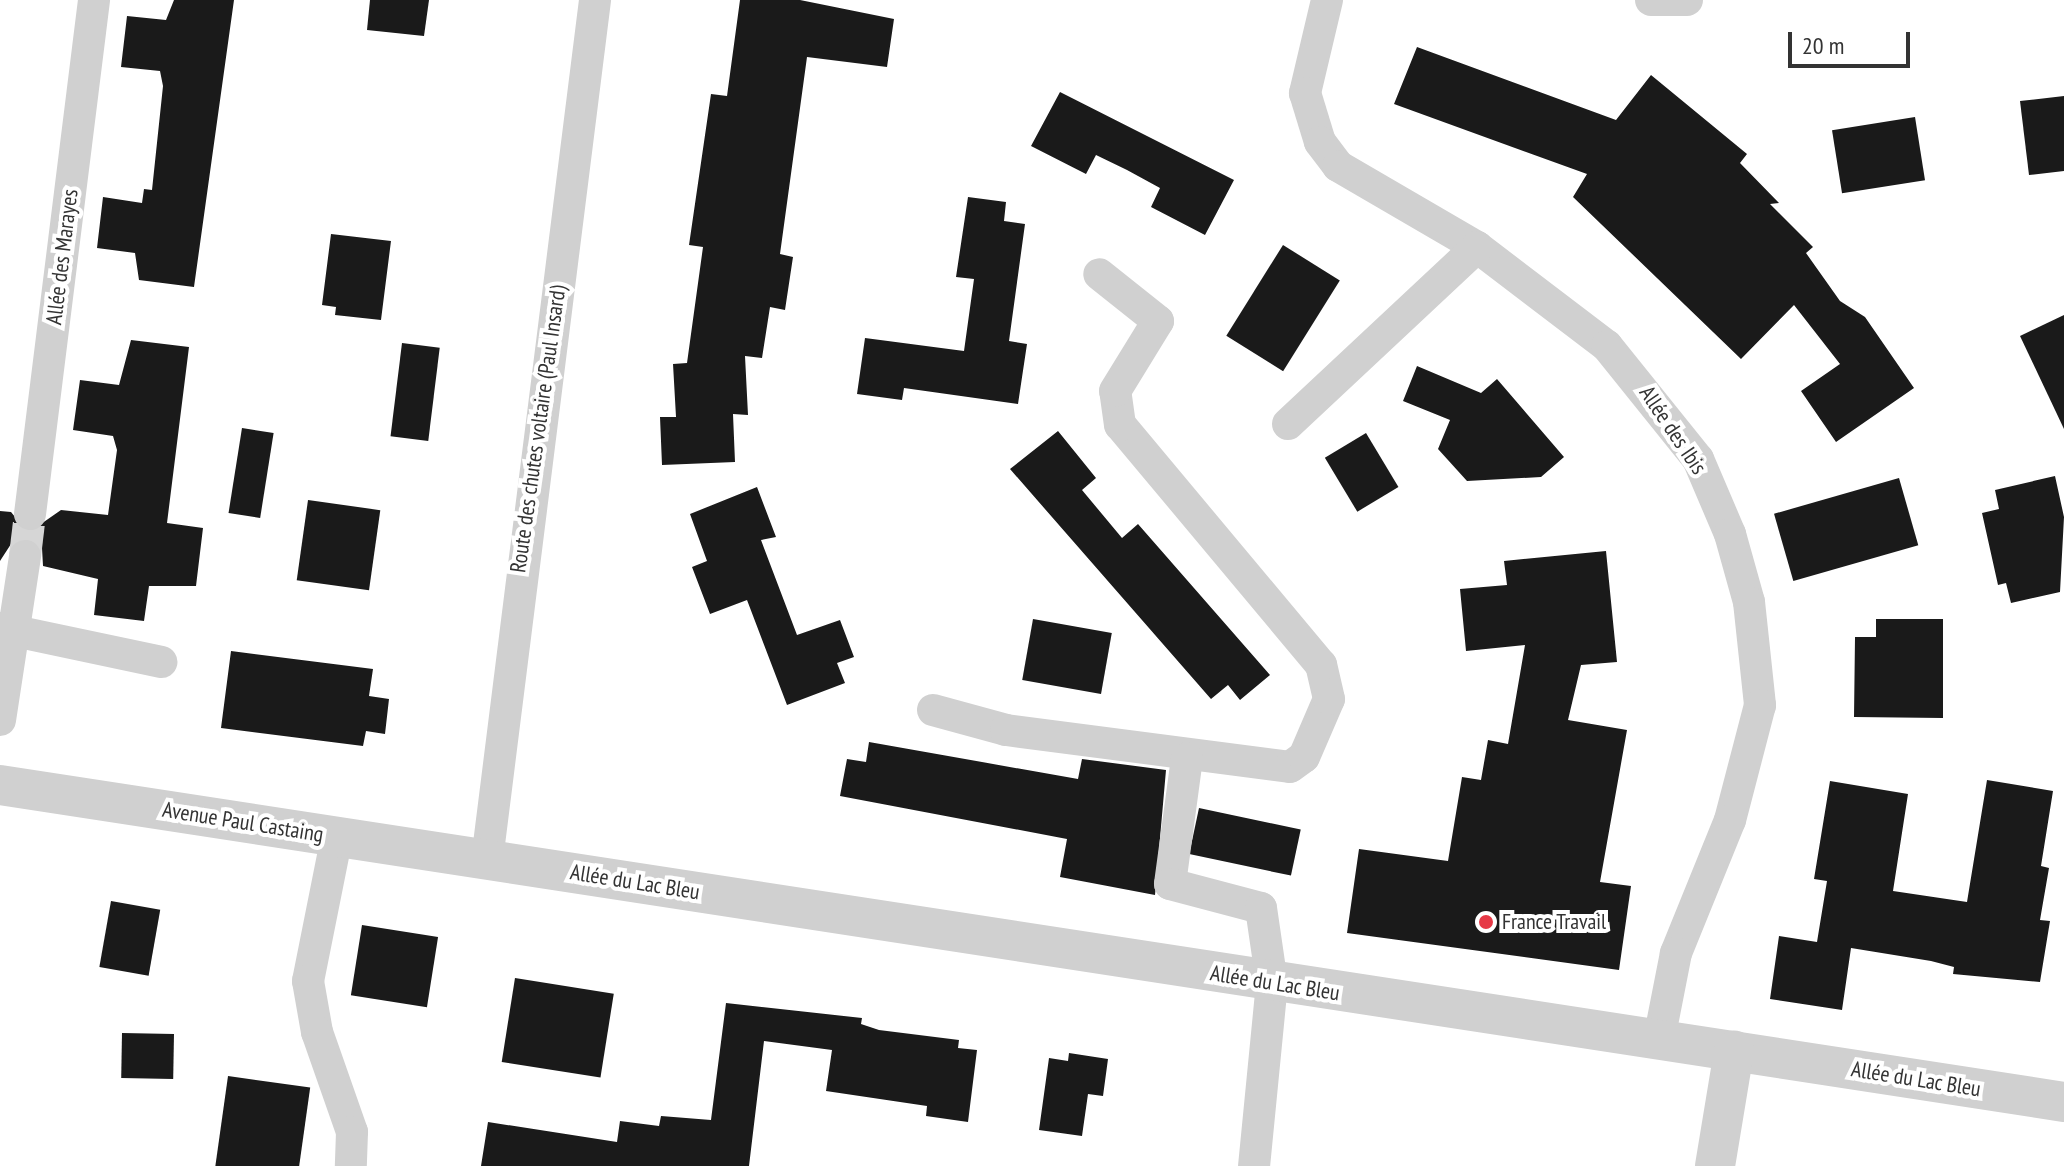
<!DOCTYPE html>
<html>
<head>
<meta charset="utf-8">
<style>
  body { margin:0 }
  #map { position:relative; width:2064px; height:1166px; overflow:hidden; background:#fff; font-family:"PT Sans Narrow",sans-serif }
  div>[style] { position:absolute }
  .building>* { inset:0; background:#1a1a1a; transform-origin:0 0 }
  .minor-tunnel>* { height:32px; margin-top:-16px; transform-origin:0; background:repeating-linear-gradient(90deg,#d6d6d6 0 32px,transparent 0 48px) }
  .minor>* { height:32px; margin:-16px; padding:0 16px; transform-origin:16px; border-radius:16px; background:#d0d0d0 }
  .tertiary>* { height:40px; margin:-20px; padding:0 20px; transform-origin:20px; border-radius:20px; background:#d0d0d0 }
  .dots>* { width:22px; height:22px; translate:-50% -50%; box-sizing:border-box; border:4px solid #fff; border-radius:50% }
  span { translate:-50% -50%; white-space:nowrap; text-align:center; line-height:1.15; -webkit-text-stroke:8px #fff; paint-order:stroke }
  .street-label { font-size:22px; color:#333 }
  .poi-label { font-size:22px; color:#333 }
  .left { translate:0 -50%; text-align:left }
  .scale { position:absolute; left:1788px; top:32px; width:122px; height:36px; box-sizing:border-box; border:4px solid #333; border-top:0; padding-left:10px; font-size:24px; line-height:28px; white-space:nowrap; color:#333; -webkit-text-stroke:6px #fff; paint-order:stroke }
</style>
</head>
<body>
<div id="map">
  <div class="building">
    <div style="clip-path:polygon(174px 0,234px 0,194px 287px,139px 280px,135px 253px,97px 248px,103px 197px,142px 203px,144px 189px,152px 190px,163px 86px,160px 71px,121px 67px,127px 16px,166px 20px)"></div>
    <div style="clip-path:polygon(370px 0,429px 0,424px 36px,367px 30px)"></div>
    <div style="clip-path:polygon(740px 0,800px 0,894px 19px,887px 67px,807px 57px,780px 254px,793px 257px,785px 310px,770px 307px,762px 358px,745px 356px,748px 415px,733px 414px,735px 462px,662px 465px,660px 417px,676px 417px,673px 364px,687px 363px,703px 247px,689px 245px,711px 94px,727px 96px)"></div>
    <div style="clip-path:polygon(1417px 47px,1616px 120px,1651px 75px,1747px 154px,1740px 163px,1779px 203px,1770px 204px,1813px 247px,1806px 253px,1840px 301px,1865px 317px,1914px 388px,1836px 442px,1801px 391px,1840px 364px,1794px 305px,1741px 359px,1573px 197px,1587px 174px,1394px 104px)"></div>
    <div style="clip-path:polygon(1060px 92px,1234px 180px,1205px 235px,1151px 207px,1160px 188px,1127px 170px,1096px 155px,1086px 174px,1031px 146px)"></div>
    <div style="clip-path:polygon(2064px 96px,2064px 171px,2029px 175px,2020px 101px)"></div>
    <div style="left:1915px;top:117px;width:64px;height:84px;rotate:81deg"></div>
    <div style="clip-path:polygon(968px 197px,1006px 202px,1004px 221px,1025px 224px,1009px 341px,1027px 344px,1018px 404px,904px 388px,902px 400px,857px 394px,865px 338px,964px 351px,974px 279px,956px 277px)"></div>
    <div style="clip-path:polygon(331px 234px,391px 241px,381px 320px,335px 315px,336px 307px,322px 305px)"></div>
    <div style="left:1283px;top:245px;width:67px;height:107px;rotate:32deg"></div>
    <div style="clip-path:polygon(2064px 315px,2064px 429px,2020px 336px)"></div>
    <div style="clip-path:polygon(131px 340px,189px 347px,167px 523px,203px 528px,196px 586px,149px 586px,144px 621px,94px 615px,98px 579px,43px 566px,42px 548px,29px 537px,11px 544px,0 561px,0 511px,11px 512px,28px 533px,61px 510px,108px 515px,117px 450px,113px 436px,73px 430px,80px 380px,119px 385px)"></div>
    <div style="left:402px;top:343px;width:38px;height:94px;rotate:7deg"></div>
    <div style="clip-path:polygon(1417px 366px,1481px 393px,1497px 379px,1564px 457px,1541px 477px,1467px 481px,1438px 449px,1450px 420px,1403px 401px)"></div>
    <div style="left:242px;top:428px;width:32px;height:86px;rotate:9deg"></div>
    <div style="clip-path:polygon(1058px 431px,1096px 478px,1082px 490px,1122px 538px,1138px 524px,1270px 675px,1240px 700px,1228px 685px,1211px 699px,1010px 469px)"></div>
    <div style="left:1366px;top:433px;width:63px;height:48px;rotate:59deg"></div>
    <div style="clip-path:polygon(2055px 476px,2064px 517px,2060px 592px,2011px 603px,2006px 583px,1998px 585px,1982px 513px,1999px 509px,1995px 490px)"></div>
    <div style="left:1899px;top:478px;width:70px;height:130px;rotate:74deg"></div>
    <div style="clip-path:polygon(757px 487px,776px 537px,761px 540px,797px 635px,840px 620px,854px 657px,837px 663px,845px 683px,787px 705px,747px 600px,710px 614px,692px 567px,707px 561px,690px 514px)"></div>
    <div style="left:308px;top:500px;width:73px;height:81px;rotate:8deg"></div>
    <div style="clip-path:polygon(1606px 551px,1617px 662px,1581px 665px,1568px 720px,1627px 730px,1600px 882px,1631px 886px,1619px 970px,1347px 933px,1359px 849px,1448px 861px,1462px 777px,1481px 780px,1488px 740px,1508px 744px,1525px 645px,1466px 651px,1460px 589px,1507px 585px,1504px 561px)"></div>
    <div style="left:1033px;top:619px;width:80px;height:62px;rotate:10deg"></div>
    <div style="clip-path:polygon(1876px 619px,1943px 619px,1943px 718px,1854px 717px,1855px 637px,1876px 637px)"></div>
    <div style="clip-path:polygon(231px 651px,373px 669px,369px 696px,389px 699px,385px 734px,366px 731px,363px 746px,221px 728px)"></div>
    <div style="clip-path:polygon(869px 742px,1078px 779px,1082px 759px,1166px 770px,1155px 895px,1060px 877px,1067px 839px,840px 796px,847px 759px,866px 762px)"></div>
    <div style="clip-path:polygon(1987px 780px,2053px 791px,2041px 866px,2049px 868px,2040px 920px,2050px 921px,2040px 982px,1953px 974px,1954px 967px,1931px 961px,1851px 948px,1842px 1010px,1770px 999px,1779px 936px,1817px 942px,1827px 881px,1814px 879px,1830px 781px,1908px 794px,1893px 891px,1967px 902px)"></div>
    <div style="left:1199px;top:808px;width:104px;height:47px;rotate:12deg"></div>
    <div style="left:111px;top:901px;width:50px;height:67px;rotate:10deg"></div>
    <div style="left:362px;top:925px;width:77px;height:71px;rotate:9deg"></div>
    <div style="left:515px;top:978px;width:100px;height:85px;rotate:9deg"></div>
    <div style="clip-path:polygon(726px 1003px,862px 1018px,861px 1024px,879px 1030px,959px 1040px,958px 1048px,977px 1050px,968px 1122px,926px 1116px,927px 1106px,826px 1091px,832px 1050px,764px 1041px,749px 1166px,481px 1166px,488px 1122px,617px 1142px,620px 1121px,659px 1126px,661px 1116px,711px 1120px)"></div>
    <div style="left:122px;top:1033px;width:52px;height:45px;rotate:1deg"></div>
    <div style="clip-path:polygon(1069px 1053px,1108px 1059px,1103px 1096px,1088px 1094px,1082px 1136px,1039px 1130px,1049px 1058px,1068px 1061px)"></div>
    <div style="left:228px;top:1076px;width:83px;height:91px;rotate:8deg"></div>
  </div>
  <div class="minor-tunnel">
    <div style="left:25px;top:556px;width:42px;rotate:-83.2deg"></div>
  </div>
  <div class="minor">
    <div style="left:1327px;top:0;width:96px;rotate:103.3deg"></div>
    <div style="left:1305px;top:93px;width:51px;rotate:73deg"></div>
    <div style="left:1320px;top:142px;width:30px;rotate:53deg"></div>
    <div style="left:1338px;top:166px;width:161px;rotate:30.2deg"></div>
    <div style="left:1477px;top:247px;width:163px;rotate:37.3deg"></div>
    <div style="left:1607px;top:346px;width:145px;rotate:51.2deg"></div>
    <div style="left:1698px;top:459px;width:82px;rotate:66.9deg"></div>
    <div style="left:1730px;top:534px;width:71px;rotate:74.4deg"></div>
    <div style="left:1749px;top:602px;width:104px;rotate:83.9deg"></div>
    <div style="left:1760px;top:705px;width:119px;rotate:104.6deg"></div>
    <div style="left:1730px;top:820px;width:144px;rotate:112.1deg"></div>
    <div style="left:1676px;top:953px;width:89px;rotate:101.1deg"></div>
    <div style="left:1651px;top:0;width:36px"></div>
    <div style="left:1288px;top:424px;width:259px;rotate:-43.1deg"></div>
    <div style="left:30px;top:514px;width:518px;rotate:-82.9deg"></div>
    <div style="left:0;top:628px;width:165px;rotate:11.9deg"></div>
    <div style="left:933px;top:710px;width:76px;rotate:15.3deg"></div>
    <div style="left:1006px;top:730px;width:286px;rotate:7.4deg"></div>
    <div style="left:1290px;top:767px;width:17px;rotate:-36deg"></div>
    <div style="left:1304px;top:757px;width:63px;rotate:-66.7deg"></div>
    <div style="left:1329px;top:699px;width:35px;rotate:-103deg"></div>
    <div style="left:1321px;top:665px;width:313px;rotate:-129.9deg"></div>
    <div style="left:1120px;top:425px;width:34px;rotate:-98deg"></div>
    <div style="left:1115px;top:391px;width:82px;rotate:-58.4deg"></div>
    <div style="left:1158px;top:321px;width:75px;rotate:-141.5deg"></div>
    <div style="left:0;top:720px;width:166px;rotate:-81.3deg"></div>
    <div style="left:1187px;top:758px;width:127px;rotate:97.7deg"></div>
    <div style="left:1170px;top:884px;width:94px;rotate:14.8deg"></div>
    <div style="left:1261px;top:908px;width:76px;rotate:81.7deg"></div>
    <div style="left:1272px;top:983px;width:184px;rotate:95.6deg"></div>
    <div style="left:337px;top:836px;width:148px;rotate:101.3deg"></div>
    <div style="left:308px;top:981px;width:52px;rotate:80deg"></div>
    <div style="left:317px;top:1032px;width:106px;rotate:70.7deg"></div>
    <div style="left:352px;top:1132px;width:34px;rotate:92deg"></div>
    <div style="left:487px;top:860px;width:867px;rotate:-82.84deg"></div>
  </div>
  <div class="tertiary">
    <div style="left:0;top:785px;width:2088px;rotate:8.73deg"></div>
    <div style="left:1715px;top:1166px;width:117px;rotate:-80.6deg"></div>
  </div>
  <div class="dots">
    <div style="left:1486px;top:922px;background:#e63946"></div>
  </div>
  <div class="street-label">
    <span style="left:62px;top:257px;rotate:-83deg">Allée des Marayes</span>
    <span style="left:538px;top:429px;rotate:-82deg">Route des chutes voltaire (Paul Insard)</span>
    <span style="left:1673px;top:430px;rotate:56deg">Allée des Ibis</span>
    <span style="left:243px;top:822px;rotate:9deg">Avenue Paul Castaing</span>
    <span style="left:635px;top:882px;rotate:9deg">Allée du Lac Bleu</span>
    <span style="left:1275px;top:983px;rotate:9deg">Allée du Lac Bleu</span>
    <span style="left:1916px;top:1079px;rotate:9deg">Allée du Lac Bleu</span>
  </div>
  <div class="poi-label">
    <span class="left" style="left:1502px;top:922px">France Travail</span>
  </div>
  <div class="scale">20 m</div>
</div>
</body>
</html>
